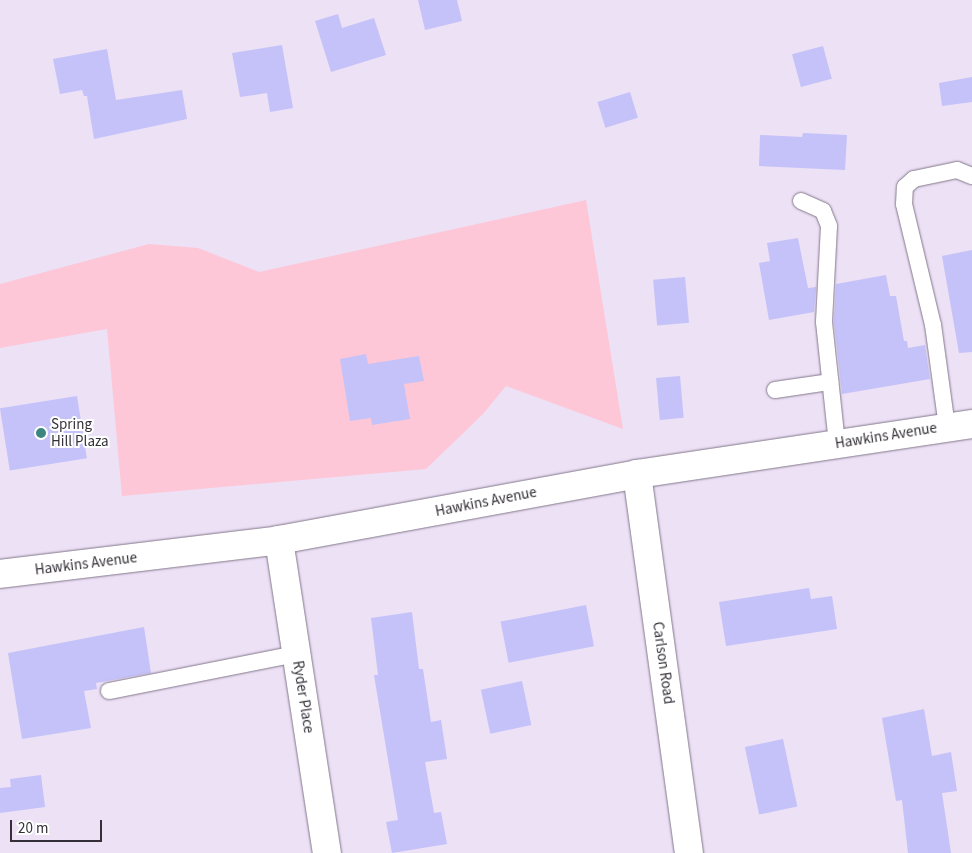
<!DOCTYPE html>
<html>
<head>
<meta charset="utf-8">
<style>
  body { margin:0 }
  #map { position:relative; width:972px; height:853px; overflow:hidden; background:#ede1f6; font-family:"Source Sans 3",sans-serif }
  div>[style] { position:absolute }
  .green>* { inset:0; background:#fdc7d7 }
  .building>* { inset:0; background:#c4c2f8; transform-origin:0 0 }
  .roads { filter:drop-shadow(0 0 1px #82788a) drop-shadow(0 0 1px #82788a) }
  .lane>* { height:16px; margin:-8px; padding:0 8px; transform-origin:8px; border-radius:8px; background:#fff }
  .street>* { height:28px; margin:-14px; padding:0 14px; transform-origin:14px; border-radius:14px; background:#fff }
  .secondary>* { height:28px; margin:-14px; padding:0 14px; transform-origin:14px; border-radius:14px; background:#fff }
  .dots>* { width:14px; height:14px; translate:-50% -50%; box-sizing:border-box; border:2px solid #fff; border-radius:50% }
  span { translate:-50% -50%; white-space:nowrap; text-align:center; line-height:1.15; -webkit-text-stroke:4px #fff; paint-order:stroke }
  .poi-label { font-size:15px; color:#343037 }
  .left { translate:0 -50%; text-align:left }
  .street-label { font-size:15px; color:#343037 }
  .scale { position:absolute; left:10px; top:820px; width:92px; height:22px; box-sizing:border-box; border:2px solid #343037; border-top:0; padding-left:6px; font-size:15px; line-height:18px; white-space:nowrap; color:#343037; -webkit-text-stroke:4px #fff; paint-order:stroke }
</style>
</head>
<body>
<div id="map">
  <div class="green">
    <div style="clip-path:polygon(586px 200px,623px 429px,506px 386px,483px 414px,426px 469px,122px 496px,107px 329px,0 348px,0 284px,149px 244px,198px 248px,259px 272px)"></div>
  </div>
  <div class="building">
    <div style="clip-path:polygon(418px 0,457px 0,462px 21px,425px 30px)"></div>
    <div style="clip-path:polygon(338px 14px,342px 28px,374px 18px,386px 55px,331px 72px,315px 21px)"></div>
    <div style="clip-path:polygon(282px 45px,293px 108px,270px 112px,267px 93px,240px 97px,232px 53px)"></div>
    <div style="left:823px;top:46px;width:34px;height:32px;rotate:75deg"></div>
    <div style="clip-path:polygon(107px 49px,116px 100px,182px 90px,187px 119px,94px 139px,87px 96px,84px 96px,82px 90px,60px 94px,53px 59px)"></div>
    <div style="clip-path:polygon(972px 77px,972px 102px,942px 106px,939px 83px)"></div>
    <div style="left:630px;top:92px;width:27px;height:34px;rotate:73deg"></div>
    <div style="clip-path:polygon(803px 133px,847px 135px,845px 170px,759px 166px,760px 135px,802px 137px)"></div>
    <div style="clip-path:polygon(798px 238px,808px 288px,816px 287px,814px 312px,769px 320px,759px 263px,770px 261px,767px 243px)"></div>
    <div style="clip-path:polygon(972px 250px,972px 352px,959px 353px,942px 256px)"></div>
    <div style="clip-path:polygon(886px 275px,890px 296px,896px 296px,904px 341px,907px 341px,908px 348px,925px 345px,930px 379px,842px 394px,834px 322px,836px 284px)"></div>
    <div style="left:685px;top:277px;width:46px;height:32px;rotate:85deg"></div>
    <div style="clip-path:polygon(366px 354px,368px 364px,419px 356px,424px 381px,404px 384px,410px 419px,372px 425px,371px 418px,350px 421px,340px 359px)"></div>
    <div style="left:680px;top:376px;width:42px;height:24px;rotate:85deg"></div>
    <div style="left:77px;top:396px;width:63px;height:78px;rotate:81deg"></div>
    <div style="clip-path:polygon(809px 588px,811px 599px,832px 596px,837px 629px,726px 646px,719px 602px)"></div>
    <div style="left:586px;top:605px;width:42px;height:87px;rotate:79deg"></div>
    <div style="clip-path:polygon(412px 612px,419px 669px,423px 669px,431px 722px,441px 720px,447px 759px,425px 762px,434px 813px,441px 812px,447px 844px,392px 853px,386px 822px,398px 820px,374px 675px,378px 675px,371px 618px)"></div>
    <div style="clip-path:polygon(144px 627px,151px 673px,96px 683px,97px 689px,84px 691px,91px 728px,22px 739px,8px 653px)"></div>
    <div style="left:522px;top:681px;width:45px;height:42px;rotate:78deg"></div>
    <div style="clip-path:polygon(924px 709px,932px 756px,951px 752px,957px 791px,942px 793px,951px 853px,908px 853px,902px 800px,896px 801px,882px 718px)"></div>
    <div style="left:783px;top:739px;width:69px;height:39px;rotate:78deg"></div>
    <div style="clip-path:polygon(41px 775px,45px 807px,0 813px,0 788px,11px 787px,10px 779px)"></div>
  </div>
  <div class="roads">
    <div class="lane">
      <div style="left:801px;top:201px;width:24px;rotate:24deg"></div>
      <div style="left:823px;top:211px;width:16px;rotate:68deg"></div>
      <div style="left:829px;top:226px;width:96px;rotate:93deg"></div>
      <div style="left:824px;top:322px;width:123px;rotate:83.9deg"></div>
      <div style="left:775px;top:390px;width:56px;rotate:-8.3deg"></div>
      <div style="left:947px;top:427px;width:103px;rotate:-97.8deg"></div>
      <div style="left:933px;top:325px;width:124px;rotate:-103.5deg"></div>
      <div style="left:904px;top:204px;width:17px;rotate:-87deg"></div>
      <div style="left:905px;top:187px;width:12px;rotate:-42deg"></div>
      <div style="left:914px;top:179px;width:44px;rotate:-11.8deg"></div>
      <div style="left:957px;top:170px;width:16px;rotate:22deg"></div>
      <div style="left:109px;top:691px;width:191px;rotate:-11.2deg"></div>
    </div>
    <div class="street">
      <div style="left:637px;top:474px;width:383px;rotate:82.2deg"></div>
      <div style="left:279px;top:540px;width:317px;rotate:81.3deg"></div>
    </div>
    <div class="secondary">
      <div style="left:0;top:574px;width:281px;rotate:-6.9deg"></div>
      <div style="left:279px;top:540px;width:364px;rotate:-10.4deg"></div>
      <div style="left:637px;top:474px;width:339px;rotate:-8.5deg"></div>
    </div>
  </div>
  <div class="dots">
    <div style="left:41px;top:433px;background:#3d8580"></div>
  </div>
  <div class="poi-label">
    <span class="left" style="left:51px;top:433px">Spring<br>Hill Plaza</span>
  </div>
  <div class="street-label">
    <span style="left:886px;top:436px;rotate:-9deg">Hawkins Avenue</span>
    <span style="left:486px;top:502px;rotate:-11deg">Hawkins Avenue</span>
    <span style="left:86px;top:564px;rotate:-7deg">Hawkins Avenue</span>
    <span style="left:663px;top:663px;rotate:82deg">Carlson Road</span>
    <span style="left:303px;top:697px;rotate:81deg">Ryder Place</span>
  </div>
  <div class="scale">20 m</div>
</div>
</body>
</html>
